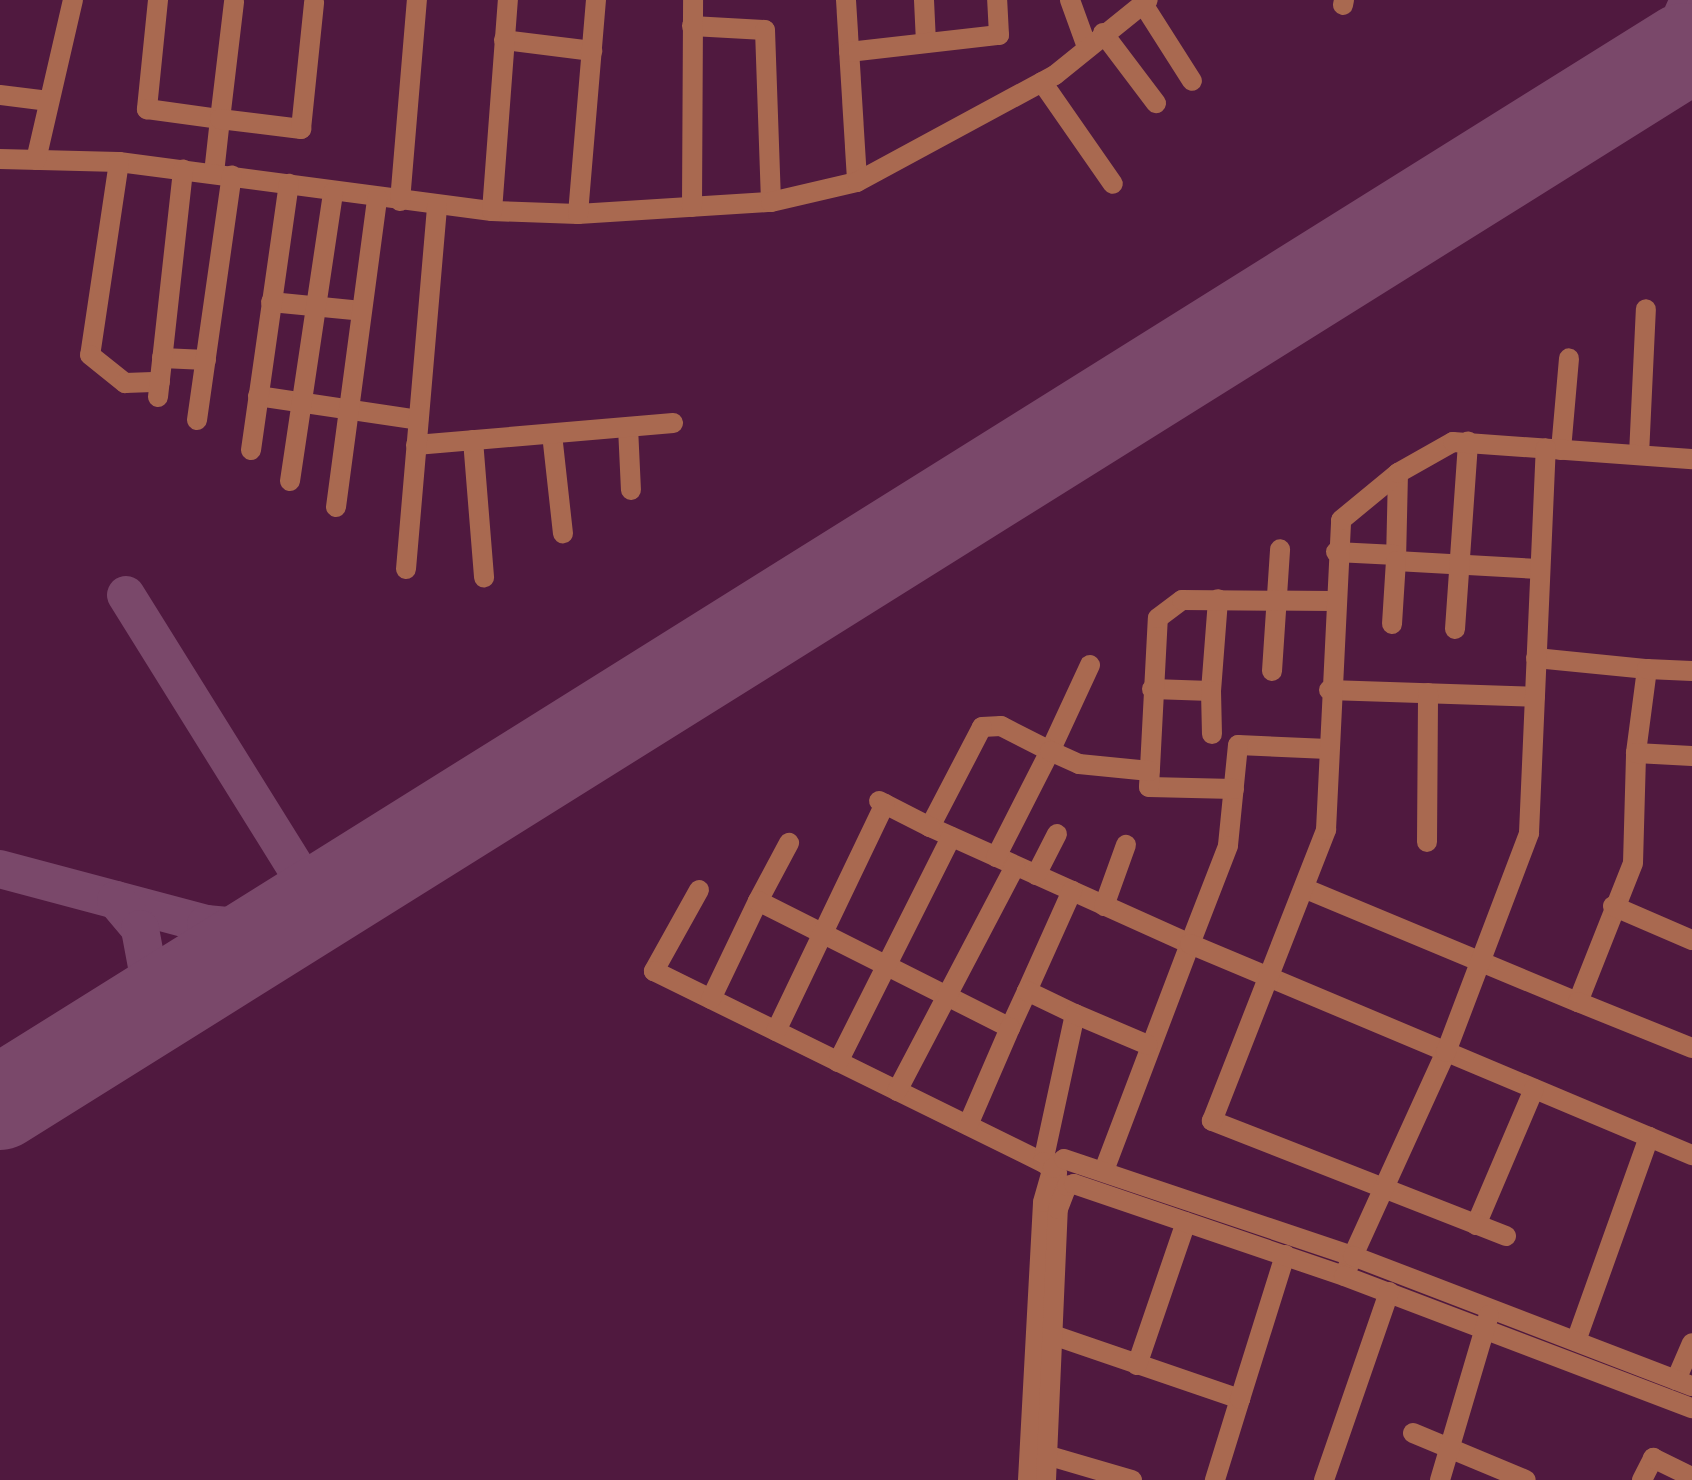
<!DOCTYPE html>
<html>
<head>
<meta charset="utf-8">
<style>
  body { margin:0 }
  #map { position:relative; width:1692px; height:1480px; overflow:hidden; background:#50193f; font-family:Inter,sans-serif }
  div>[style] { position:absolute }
  .taxiway>* { height:38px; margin:-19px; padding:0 19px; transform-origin:19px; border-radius:19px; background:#7a486a }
  .runway>* { height:94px; margin:-47px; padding:0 47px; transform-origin:47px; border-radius:47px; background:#7a486a }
  .minor>* { height:20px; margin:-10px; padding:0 10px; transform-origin:10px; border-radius:10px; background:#a96950 }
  span { translate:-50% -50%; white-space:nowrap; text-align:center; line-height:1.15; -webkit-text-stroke:6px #50193f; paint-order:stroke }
</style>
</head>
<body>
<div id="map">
  <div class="taxiway">
    <div style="left:1660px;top:65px;width:71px;rotate:-66deg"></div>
    <div style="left:126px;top:595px;width:365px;rotate:58.1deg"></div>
    <div style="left:0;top:869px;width:213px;rotate:14.9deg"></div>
    <div style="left:206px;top:924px;width:54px;rotate:5.3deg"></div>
    <div style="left:260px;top:929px;width:34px;rotate:-14deg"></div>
    <div style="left:116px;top:900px;width:38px;rotate:50deg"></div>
    <div style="left:140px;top:929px;width:49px;rotate:79.4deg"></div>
    <div style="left:149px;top:977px;width:34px;rotate:107deg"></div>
    <div style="left:139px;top:1010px;width:27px;rotate:135deg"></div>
  </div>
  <div class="runway">
    <div style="left:0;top:1103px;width:1986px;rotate:-32.02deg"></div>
  </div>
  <div class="minor">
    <div style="left:158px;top:0;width:110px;rotate:95.8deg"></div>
    <div style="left:147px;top:109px;width:74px;rotate:7.8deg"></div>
    <div style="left:220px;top:119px;width:54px;rotate:96.3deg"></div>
    <div style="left:846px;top:0;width:182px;rotate:86.5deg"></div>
    <div style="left:924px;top:0;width:43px;rotate:87.3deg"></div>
    <div style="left:1070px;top:0;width:50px;rotate:70.1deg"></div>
    <div style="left:234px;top:2px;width:118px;rotate:96.8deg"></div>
    <div style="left:220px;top:119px;width:82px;rotate:7deg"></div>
    <div style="left:301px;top:129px;width:127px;rotate:-84.1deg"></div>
    <div style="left:1143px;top:4px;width:91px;rotate:57.5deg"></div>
    <div style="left:1343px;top:5px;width:5px;rotate:-79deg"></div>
    <div style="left:692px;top:26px;width:73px;rotate:3.1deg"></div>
    <div style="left:765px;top:30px;width:172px;rotate:88deg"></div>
    <div style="left:1103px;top:33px;width:88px;rotate:52.9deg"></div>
    <div style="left:504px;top:40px;width:89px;rotate:7.1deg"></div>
    <div style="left:849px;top:52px;width:151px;rotate:-6.5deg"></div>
    <div style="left:999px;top:35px;width:35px;rotate:-93deg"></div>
    <div style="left:1042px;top:82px;width:124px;rotate:55.2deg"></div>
    <div style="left:0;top:95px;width:49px;rotate:7deg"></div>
    <div style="left:0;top:159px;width:119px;rotate:1.4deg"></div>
    <div style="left:119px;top:162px;width:376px;rotate:7.5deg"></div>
    <div style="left:492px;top:211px;width:86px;rotate:2deg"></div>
    <div style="left:578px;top:214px;width:193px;rotate:-3.6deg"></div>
    <div style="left:771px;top:202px;width:88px;rotate:-13.1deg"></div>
    <div style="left:857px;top:182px;width:225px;rotate:-28.4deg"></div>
    <div style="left:1055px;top:75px;width:119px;rotate:-38.9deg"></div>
    <div style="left:36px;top:160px;width:164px;rotate:-77deg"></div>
    <div style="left:119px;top:162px;width:195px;rotate:98.5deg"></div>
    <div style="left:90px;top:355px;width:45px;rotate:38.7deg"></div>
    <div style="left:125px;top:383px;width:35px;rotate:-2deg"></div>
    <div style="left:400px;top:201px;width:202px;rotate:-85.2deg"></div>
    <div style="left:692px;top:207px;width:207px;rotate:-89.7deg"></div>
    <div style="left:492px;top:211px;width:212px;rotate:-85.7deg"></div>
    <div style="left:578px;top:214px;width:215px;rotate:-85.2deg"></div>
    <div style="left:271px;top:302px;width:91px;rotate:5.6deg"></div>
    <div style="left:162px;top:358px;width:44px;rotate:2.6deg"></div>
    <div style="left:258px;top:396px;width:162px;rotate:8.5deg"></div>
    <div style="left:158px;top:397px;width:229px;rotate:-83.7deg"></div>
    <div style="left:197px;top:420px;width:247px;rotate:-81.9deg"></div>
    <div style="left:628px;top:427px;width:63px;rotate:87.3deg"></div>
    <div style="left:552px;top:434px;width:100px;rotate:83.7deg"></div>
    <div style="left:473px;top:440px;width:138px;rotate:85.4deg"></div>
    <div style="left:416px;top:445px;width:258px;rotate:-4.9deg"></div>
    <div style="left:251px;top:450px;width:269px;rotate:-81.9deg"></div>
    <div style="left:1561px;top:450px;width:92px;rotate:-85deg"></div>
    <div style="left:1639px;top:455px;width:146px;rotate:-87.3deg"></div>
    <div style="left:1398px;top:473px;width:88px;rotate:91.3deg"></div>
    <div style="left:1396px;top:561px;width:143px;rotate:3.2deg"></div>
    <div style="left:290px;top:481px;width:292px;rotate:-81.5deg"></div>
    <div style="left:336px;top:507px;width:312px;rotate:-82.4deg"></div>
    <div style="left:1336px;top:552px;width:60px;rotate:2.9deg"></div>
    <div style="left:406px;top:569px;width:364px;rotate:-85.1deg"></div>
    <div style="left:1392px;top:624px;width:63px;rotate:-86.4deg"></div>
    <div style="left:1455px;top:629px;width:188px;rotate:-86deg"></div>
    <div style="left:1536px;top:658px;width:112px;rotate:5.7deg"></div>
    <div style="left:1647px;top:669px;width:85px;rotate:97.5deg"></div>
    <div style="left:1090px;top:665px;width:95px;rotate:114.9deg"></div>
    <div style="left:1050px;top:751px;width:55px;rotate:-153deg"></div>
    <div style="left:1001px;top:726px;width:19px;rotate:177deg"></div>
    <div style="left:982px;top:727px;width:113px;rotate:117.5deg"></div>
    <div style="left:930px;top:827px;width:285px;rotate:24.2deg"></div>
    <div style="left:1190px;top:944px;width:240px;rotate:110.8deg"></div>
    <div style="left:1647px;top:669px;width:45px;rotate:2.5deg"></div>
    <div style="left:1272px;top:671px;width:122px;rotate:-86.2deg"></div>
    <div style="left:1152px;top:689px;width:59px;rotate:1.9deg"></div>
    <div style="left:1211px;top:691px;width:92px;rotate:-85.6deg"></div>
    <div style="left:1329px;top:690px;width:206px;rotate:1.9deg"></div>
    <div style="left:1211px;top:691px;width:43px;rotate:88.7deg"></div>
    <div style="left:1328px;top:749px;width:90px;rotate:-177.5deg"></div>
    <div style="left:1238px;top:745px;width:101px;rotate:95.7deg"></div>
    <div style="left:1228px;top:846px;width:105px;rotate:111.2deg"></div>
    <div style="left:1190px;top:944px;width:545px;rotate:22.8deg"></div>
    <div style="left:1234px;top:789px;width:85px;rotate:-178.7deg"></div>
    <div style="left:1149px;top:787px;width:169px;rotate:-87deg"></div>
    <div style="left:1158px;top:618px;width:30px;rotate:-37deg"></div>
    <div style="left:1182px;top:600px;width:151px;rotate:0.4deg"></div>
    <div style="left:879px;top:801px;width:57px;rotate:27deg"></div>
    <div style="left:1427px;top:842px;width:149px;rotate:-89.6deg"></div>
    <div style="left:996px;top:857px;width:119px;rotate:-63deg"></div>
    <div style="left:1050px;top:751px;width:32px;rotate:24deg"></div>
    <div style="left:1079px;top:764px;width:71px;rotate:5.6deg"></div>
    <div style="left:1036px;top:875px;width:46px;rotate:-62.9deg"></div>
    <div style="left:1306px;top:889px;width:295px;rotate:22.6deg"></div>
    <div style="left:1578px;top:1002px;width:149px;rotate:-68.4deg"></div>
    <div style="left:1633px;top:863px;width:110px;rotate:-88.4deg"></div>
    <div style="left:1636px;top:753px;width:56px;rotate:3.1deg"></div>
    <div style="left:699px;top:890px;width:93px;rotate:119.1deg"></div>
    <div style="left:654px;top:971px;width:433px;rotate:26.2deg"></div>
    <div style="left:758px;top:901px;width:66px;rotate:-61.9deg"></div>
    <div style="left:1104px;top:906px;width:65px;rotate:-70.2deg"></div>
    <div style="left:1613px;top:906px;width:86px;rotate:23.3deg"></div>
    <div style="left:1027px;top:991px;width:110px;rotate:-65.8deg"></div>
    <div style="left:711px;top:999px;width:109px;rotate:-64.4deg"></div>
    <div style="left:758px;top:901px;width:282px;rotate:26.7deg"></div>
    <div style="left:1010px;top:1028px;width:41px;rotate:-65.3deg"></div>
    <div style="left:1027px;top:991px;width:53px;rotate:25.6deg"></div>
    <div style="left:1075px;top:1014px;width:151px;rotate:102.2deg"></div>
    <div style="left:1043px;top:1162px;width:18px;rotate:38deg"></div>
    <div style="left:1578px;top:1002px;width:123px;rotate:22deg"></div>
    <div style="left:1075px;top:1014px;width:79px;rotate:23deg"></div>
    <div style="left:776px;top:1031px;width:252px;rotate:-64.4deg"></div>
    <div style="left:838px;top:1062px;width:252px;rotate:-63.3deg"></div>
    <div style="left:897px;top:1091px;width:254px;rotate:-62.3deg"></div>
    <div style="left:968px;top:1125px;width:106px;rotate:-66.6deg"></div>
    <div style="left:1476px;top:1225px;width:148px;rotate:-66.9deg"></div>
    <div style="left:1506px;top:1236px;width:316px;rotate:-158.6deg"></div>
    <div style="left:1212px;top:1121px;width:313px;rotate:-68.6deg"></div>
    <div style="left:1326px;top:830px;width:310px;rotate:-87.2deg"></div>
    <div style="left:1341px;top:520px;width:74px;rotate:-39.5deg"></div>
    <div style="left:1398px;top:473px;width:63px;rotate:-29.4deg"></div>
    <div style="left:1453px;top:442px;width:240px;rotate:4.1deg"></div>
    <div style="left:1347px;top:1269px;width:239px;rotate:-65.5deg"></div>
    <div style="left:1446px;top:1052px;width:234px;rotate:-69.2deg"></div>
    <div style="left:1529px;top:833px;width:385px;rotate:-87.5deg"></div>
    <div style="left:1050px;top:1334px;width:201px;rotate:18.9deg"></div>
    <div style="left:1240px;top:1399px;width:85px;rotate:107.2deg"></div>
    <div style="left:1576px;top:1341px;width:217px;rotate:-70.3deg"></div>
    <div style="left:1137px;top:1365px;width:151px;rotate:-71.1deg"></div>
    <div style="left:1676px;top:1380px;width:40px;rotate:-66.6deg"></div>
    <div style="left:1240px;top:1399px;width:151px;rotate:-72.6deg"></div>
    <div style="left:1413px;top:1433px;width:122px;rotate:22.6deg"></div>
    <div style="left:1036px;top:1452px;width:100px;rotate:16.3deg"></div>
    <div style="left:1028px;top:1480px;width:278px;rotate:-86.9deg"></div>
    <div style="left:1043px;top:1202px;width:35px;rotate:-74deg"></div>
    <div style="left:1053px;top:1168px;width:14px;rotate:-39deg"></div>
    <div style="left:1064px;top:1159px;width:305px;rotate:18.6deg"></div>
    <div style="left:1353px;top:1256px;width:363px;rotate:21deg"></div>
    <div style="left:1046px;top:1480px;width:271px;rotate:-87.5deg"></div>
    <div style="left:1058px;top:1209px;width:25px;rotate:-69deg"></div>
    <div style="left:1067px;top:1186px;width:7px;rotate:-16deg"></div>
    <div style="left:1074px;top:1184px;width:285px;rotate:18.8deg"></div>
    <div style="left:1344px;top:1276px;width:372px;rotate:20.8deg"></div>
    <div style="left:1324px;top:1480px;width:199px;rotate:-70.9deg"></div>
    <div style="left:1440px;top:1480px;width:172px;rotate:-73.5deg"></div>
    <div style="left:1642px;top:1480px;width:25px;rotate:-63deg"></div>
    <div style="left:1653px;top:1458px;width:43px;rotate:26deg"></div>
  </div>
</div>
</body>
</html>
